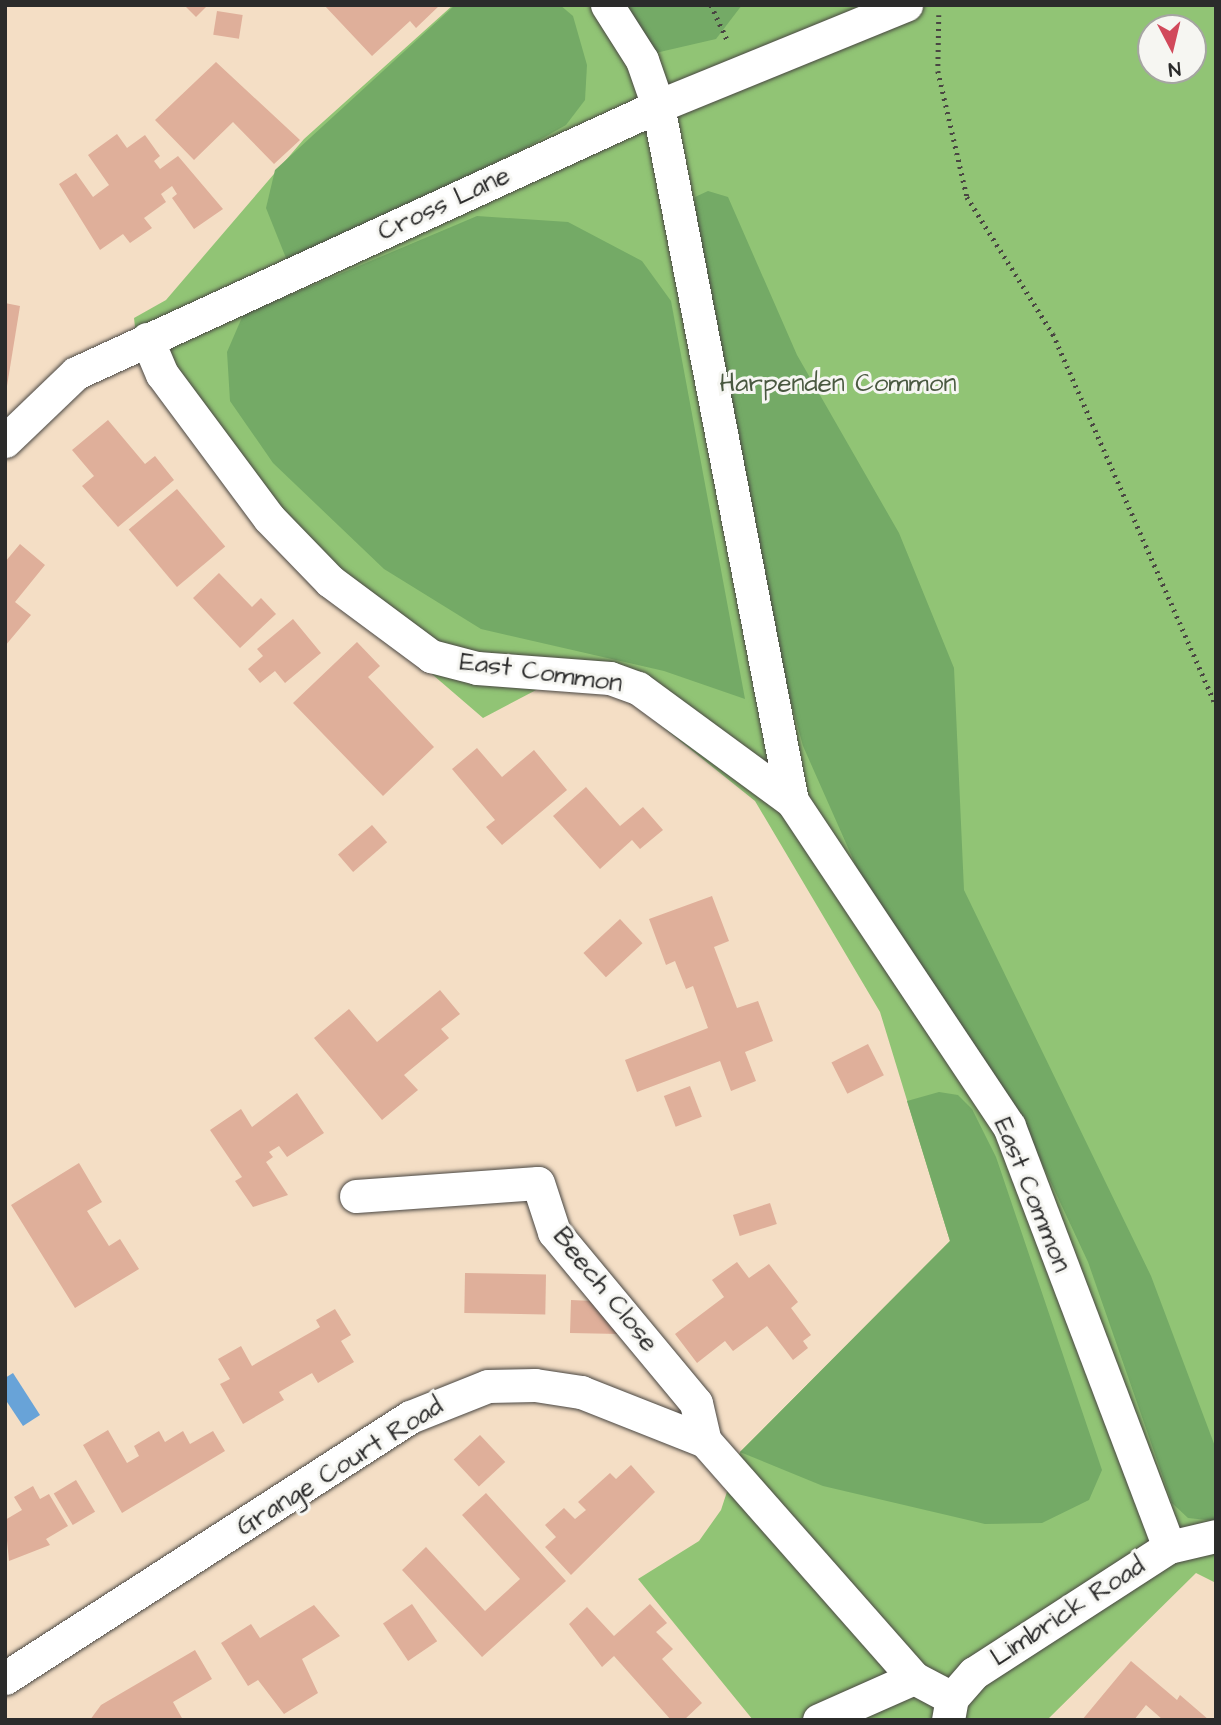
<!DOCTYPE html>
<html>
<head>
<meta charset="utf-8">
<style>
  body { margin:0 }
  #map { position:relative; width:1221px; height:1725px; overflow:hidden; background:#f4dec5; font-family:"Architects Daughter",sans-serif }
  div>[style] { position:absolute }
  .green>* { inset:0; background:#91c475 }
  .forest>* { inset:0; background:#74aa66 }
  .water>* { inset:0; background:#68a3d8 }
  .building>* { inset:0; background:#dfaf9a; transform-origin:0 0 }
  .path>* { height:4.5px; margin-top:-2.25px; transform-origin:0; background:repeating-linear-gradient(90deg,#494642 0 2px,transparent 0 7px) }
  .roads { filter:drop-shadow(0 0 2px #494642) drop-shadow(0 0 2px #494642) }
  .minor>* { height:33px; margin:-16.5px; padding:0 16.5px; transform-origin:16.5px; border-radius:16.5px; background:#fff }
  span { translate:-50% -50%; white-space:nowrap; text-align:center; line-height:1.15; -webkit-text-stroke:6px #f6f6f2; paint-order:stroke }
  .street-label { font-size:26px; color:#2b2b2b }
  .park-label { font-size:26px; color:#4a5941 }
  .frame { position:absolute; inset:0; border:7px solid #2b2b2b; pointer-events:none }
  .north { position:absolute; left:1137px; top:14px; width:70px; height:70px; box-sizing:border-box; background:#f6f6f2; border:2px solid #a5a5a2; border-radius:50%; rotate:173deg; font-size:19px; font-weight:700; line-height:28px; text-align:center; color:#2b2b2b }
  .north::after { content:''; display:block; margin:auto; width:24px; height:32px; background:#d1495b; clip-path:polygon(50% 0,100% 100%,50% 72%,0 100%) }
</style>
</head>
<body>
<div id="map">
  <div class="green">
    <div style="clip-path:polygon(evenodd,453px 5px,1216px 5px,1216px 1583px,1196px 1573px,1047px 1720px,753px 1720px,638px 1579px,699px 1541px,721px 1510px,740px 1452px,950px 1241px,880px 1012px,755px 801px,614px 688px,538px 689px,483px 718px,347px 601px,139px 363px,134px 318px,166px 300px,304px 139px,453px 5px,1151px 28px,1193px 28px,1193px 70px,1151px 70px,1151px 28px)"></div>
  </div>
  <div class="forest">
    <div style="clip-path:polygon(455px 5px,560px 5px,573px 16px,587px 65px,585px 100px,566px 125px,529px 146px,288px 263px,266px 208px,275px 170px)"></div>
    <div style="clip-path:polygon(618px 5px,742px 5px,716px 39px,651px 54px)"></div>
    <div style="clip-path:polygon(708px 191px,728px 197px,797px 355px,899px 533px,954px 668px,964px 890px,1151px 1276px,1216px 1449px,1216px 1521px,1188px 1518px,1172px 1503px,1088px 1262px,1018px 1112px,857px 868px,803px 746px,763px 599px,694px 223px,695px 197px)"></div>
    <div style="clip-path:polygon(477px 216px,568px 222px,642px 261px,671px 301px,745px 699px,664px 671px,481px 629px,384px 569px,273px 463px,230px 401px,227px 352px,243px 315px)"></div>
    <div style="clip-path:polygon(939px 1092px,958px 1095px,972px 1109px,996px 1157px,1102px 1470px,1089px 1500px,1042px 1523px,985px 1524px,823px 1486px,740px 1452px,950px 1241px,907px 1101px)"></div>
  </div>
  <div class="water">
    <div style="clip-path:polygon(13px 1373px,40px 1415px,23px 1426px,5px 1399px,5px 1378px)"></div>
  </div>
  <div class="building">
    <div style="clip-path:polygon(184px 5px,208px 5px,196px 17px)"></div>
    <div style="clip-path:polygon(324px 5px,440px 5px,416px 28px,410px 21px,372px 56px)"></div>
    <div style="left:217px;top:11px;width:26px;height:24px;rotate:9deg"></div>
    <div style="clip-path:polygon(216px 62px,300px 140px,274px 164px,233px 122px,194px 160px,155px 120px)"></div>
    <div style="clip-path:polygon(117px 134px,127px 148px,145px 135px,160px 156px,154px 161px,160px 169px,178px 156px,223px 209px,194px 229px,172px 198px,177px 194px,172px 186px,161px 194px,166px 202px,144px 218px,152px 228px,130px 243px,123px 234px,100px 250px,59px 184px,76px 173px,93px 197px,109px 185px,88px 155px)"></div>
    <div style="clip-path:polygon(5px 303px,20px 306px,7px 386px,5px 385px)"></div>
    <div style="clip-path:polygon(108px 420px,145px 464px,155px 456px,174px 480px,118px 527px,82px 486px,94px 476px,72px 450px)"></div>
    <div style="left:177px;top:489px;width:75px;height:63px;rotate:50deg"></div>
    <div style="clip-path:polygon(20px 544px,45px 565px,15px 602px,31px 615px,5px 646px,5px 562px)"></div>
    <div style="clip-path:polygon(219px 573px,252px 607px,261px 598px,276px 614px,240px 648px,193px 598px)"></div>
    <div style="clip-path:polygon(293px 619px,321px 653px,285px 683px,275px 671px,260px 683px,248px 669px,263px 656px,257px 649px)"></div>
    <div style="clip-path:polygon(357px 642px,380px 666px,368px 677px,434px 747px,383px 796px,293px 703px)"></div>
    <div style="clip-path:polygon(477px 748px,502px 777px,534px 750px,567px 790px,502px 845px,486px 827px,495px 820px,452px 769px)"></div>
    <div style="clip-path:polygon(586px 787px,620px 826px,643px 807px,663px 830px,640px 849px,632px 840px,600px 869px,553px 816px)"></div>
    <div style="left:372px;top:825px;width:23px;height:45px;rotate:49deg"></div>
    <div style="clip-path:polygon(712px 896px,729px 941px,714px 947px,737px 1008px,758px 1001px,773px 1041px,745px 1052px,756px 1081px,731px 1091px,720px 1061px,637px 1092px,625px 1060px,708px 1028px,693px 986px,686px 989px,675px 961px,666px 965px,649px 919px)"></div>
    <div style="left:620px;top:919px;width:33px;height:50px;rotate:47deg"></div>
    <div style="clip-path:polygon(440px 990px,460px 1014px,441px 1029px,449px 1038px,404px 1075px,418px 1090px,382px 1120px,314px 1038px,349px 1009px,377px 1042px)"></div>
    <div style="left:868px;top:1044px;width:35px;height:41px;rotate:63deg"></div>
    <div style="left:690px;top:1086px;width:33px;height:28px;rotate:69deg"></div>
    <div style="clip-path:polygon(297px 1093px,324px 1133px,287px 1157px,279px 1146px,269px 1152px,273px 1157px,266px 1162px,288px 1195px,253px 1207px,235px 1181px,242px 1177px,210px 1130px,241px 1109px,252px 1127px)"></div>
    <div style="clip-path:polygon(79px 1163px,102px 1202px,87px 1211px,109px 1246px,120px 1239px,139px 1269px,75px 1308px,11px 1205px)"></div>
    <div style="left:770px;top:1203px;width:22px;height:39px;rotate:72deg"></div>
    <div style="clip-path:polygon(737px 1262px,749px 1278px,769px 1264px,798px 1302px,791px 1308px,811px 1335px,803px 1341px,808px 1348px,793px 1360px,767px 1326px,733px 1351px,725px 1341px,697px 1363px,675px 1334px,724px 1297px,712px 1280px)"></div>
    <div style="left:465px;top:1273px;width:81px;height:40px;rotate:1deg"></div>
    <div style="clip-path:polygon(571px 1300px,592px 1301px,620px 1334px,570px 1333px)"></div>
    <div style="clip-path:polygon(335px 1309px,351px 1335px,341px 1341px,354px 1362px,318px 1383px,312px 1373px,279px 1392px,284px 1400px,243px 1424px,220px 1384px,230px 1379px,218px 1359px,241px 1346px,252px 1366px,320px 1327px,316px 1320px)"></div>
    <div style="clip-path:polygon(108px 1430px,127px 1463px,139px 1456px,134px 1446px,159px 1431px,165px 1442px,183px 1431px,190px 1444px,213px 1431px,225px 1451px,122px 1513px,83px 1445px)"></div>
    <div style="left:480px;top:1435px;width:37px;height:36px;rotate:47deg"></div>
    <div style="clip-path:polygon(631px 1465px,655px 1492px,571px 1575px,545px 1547px,556px 1537px,545px 1525px,564px 1508px,575px 1519px,586px 1510px,578px 1502px,610px 1473px,616px 1479px)"></div>
    <div style="left:76px;top:1480px;width:37px;height:26px;rotate:59deg"></div>
    <div style="clip-path:polygon(33px 1486px,40px 1499px,49px 1494px,68px 1526px,46px 1539px,50px 1545px,9px 1561px,5px 1520px,22px 1510px,14px 1497px)"></div>
    <div style="clip-path:polygon(486px 1493px,566px 1581px,482px 1657px,402px 1570px,426px 1547px,485px 1611px,520px 1579px,462px 1515px)"></div>
    <div style="left:412px;top:1604px;width:45px;height:35px;rotate:56deg"></div>
    <div style="clip-path:polygon(650px 1604px,667px 1623px,656px 1632px,673px 1649px,662px 1659px,702px 1703px,684px 1720px,671px 1720px,614px 1656px,602px 1667px,569px 1624px,587px 1607px,614px 1636px)"></div>
    <div style="clip-path:polygon(314px 1605px,340px 1636px,302px 1659px,318px 1693px,284px 1714px,258px 1680px,248px 1686px,221px 1643px,251px 1624px,260px 1638px)"></div>
    <div style="clip-path:polygon(195px 1650px,212px 1679px,173px 1702px,183px 1720px,90px 1720px,101px 1705px)"></div>
    <div style="clip-path:polygon(1131px 1661px,1177px 1700px,1180px 1695px,1209px 1720px,1163px 1720px,1146px 1705px,1134px 1720px,1082px 1720px)"></div>
  </div>
  <div class="path">
    <div style="left:711px;top:5px;width:40px;rotate:65deg"></div>
    <div style="left:939px;top:15px;width:56px;rotate:91deg"></div>
    <div style="left:938px;top:71px;width:129px;rotate:77deg"></div>
    <div style="left:967px;top:197px;width:162px;rotate:57.9deg"></div>
    <div style="left:1053px;top:334px;width:405px;rotate:66.3deg"></div>
  </div>
  <div class="roads">
    <div class="minor">
      <div style="left:607px;top:5px;width:65px;rotate:57.5deg"></div>
      <div style="left:642px;top:60px;width:49px;rotate:70.8deg"></div>
      <div style="left:658px;top:106px;width:708px;rotate:79.09deg"></div>
      <div style="left:792px;top:801px;width:391px;rotate:56.3deg"></div>
      <div style="left:1009px;top:1126px;width:450px;rotate:69.2deg"></div>
      <div style="left:147px;top:339px;width:38px;rotate:67deg"></div>
      <div style="left:162px;top:374px;width:179px;rotate:53.4deg"></div>
      <div style="left:269px;top:518px;width:88px;rotate:45.9deg"></div>
      <div style="left:330px;top:581px;width:126px;rotate:36.6deg"></div>
      <div style="left:431px;top:656px;width:48px;rotate:14.6deg"></div>
      <div style="left:477px;top:668px;width:133px;rotate:4.3deg"></div>
      <div style="left:610px;top:678px;width:30px;rotate:20deg"></div>
      <div style="left:638px;top:688px;width:191px;rotate:36.3deg"></div>
      <div style="left:5px;top:441px;width:98px;rotate:-43.8deg"></div>
      <div style="left:76px;top:373px;width:640px;rotate:-24.64deg"></div>
      <div style="left:658px;top:106px;width:268px;rotate:-22.2deg"></div>
      <div style="left:356px;top:1196px;width:182px;rotate:-4.1deg"></div>
      <div style="left:538px;top:1183px;width:52px;rotate:71.9deg"></div>
      <div style="left:554px;top:1232px;width:222px;rotate:50.3deg"></div>
      <div style="left:696px;top:1403px;width:39px;rotate:77deg"></div>
      <div style="left:5px;top:1678px;width:482px;rotate:-32.8deg"></div>
      <div style="left:410px;top:1417px;width:84px;rotate:-21.7deg"></div>
      <div style="left:488px;top:1386px;width:47px;rotate:-1.2deg"></div>
      <div style="left:535px;top:1385px;width:47px;rotate:8.7deg"></div>
      <div style="left:581px;top:1392px;width:133px;rotate:21.6deg"></div>
      <div style="left:705px;top:1441px;width:316px;rotate:48.6deg"></div>
      <div style="left:914px;top:1678px;width:43px;rotate:27.8deg"></div>
      <div style="left:819px;top:1720px;width:104px;rotate:-23.9deg"></div>
      <div style="left:948px;top:1720px;width:22px;rotate:-80deg"></div>
      <div style="left:952px;top:1698px;width:33px;rotate:-49deg"></div>
      <div style="left:974px;top:1673px;width:232px;rotate:-32.9deg"></div>
      <div style="left:1169px;top:1547px;width:48px;rotate:-13.2deg"></div>
    </div>
  </div>
  <div class="street-label">
    <span style="left:444px;top:204px;rotate:-25deg">Cross Lane</span>
    <span style="left:541px;top:673px;rotate:8deg">East Common</span>
    <span style="left:1032px;top:1195px;rotate:68deg">East Common</span>
    <span style="left:605px;top:1290px;rotate:51deg">Beech Close</span>
    <span style="left:340px;top:1467px;rotate:-32deg">Grange Court Road</span>
    <span style="left:1068px;top:1612px;rotate:-33deg">Limbrick Road</span>
  </div>
  <div class="park-label">
    <span style="left:838px;top:384px">Harpenden Common</span>
  </div>
  <div class="frame"></div>
  <div class="north">N</div>
</div>
</body>
</html>
